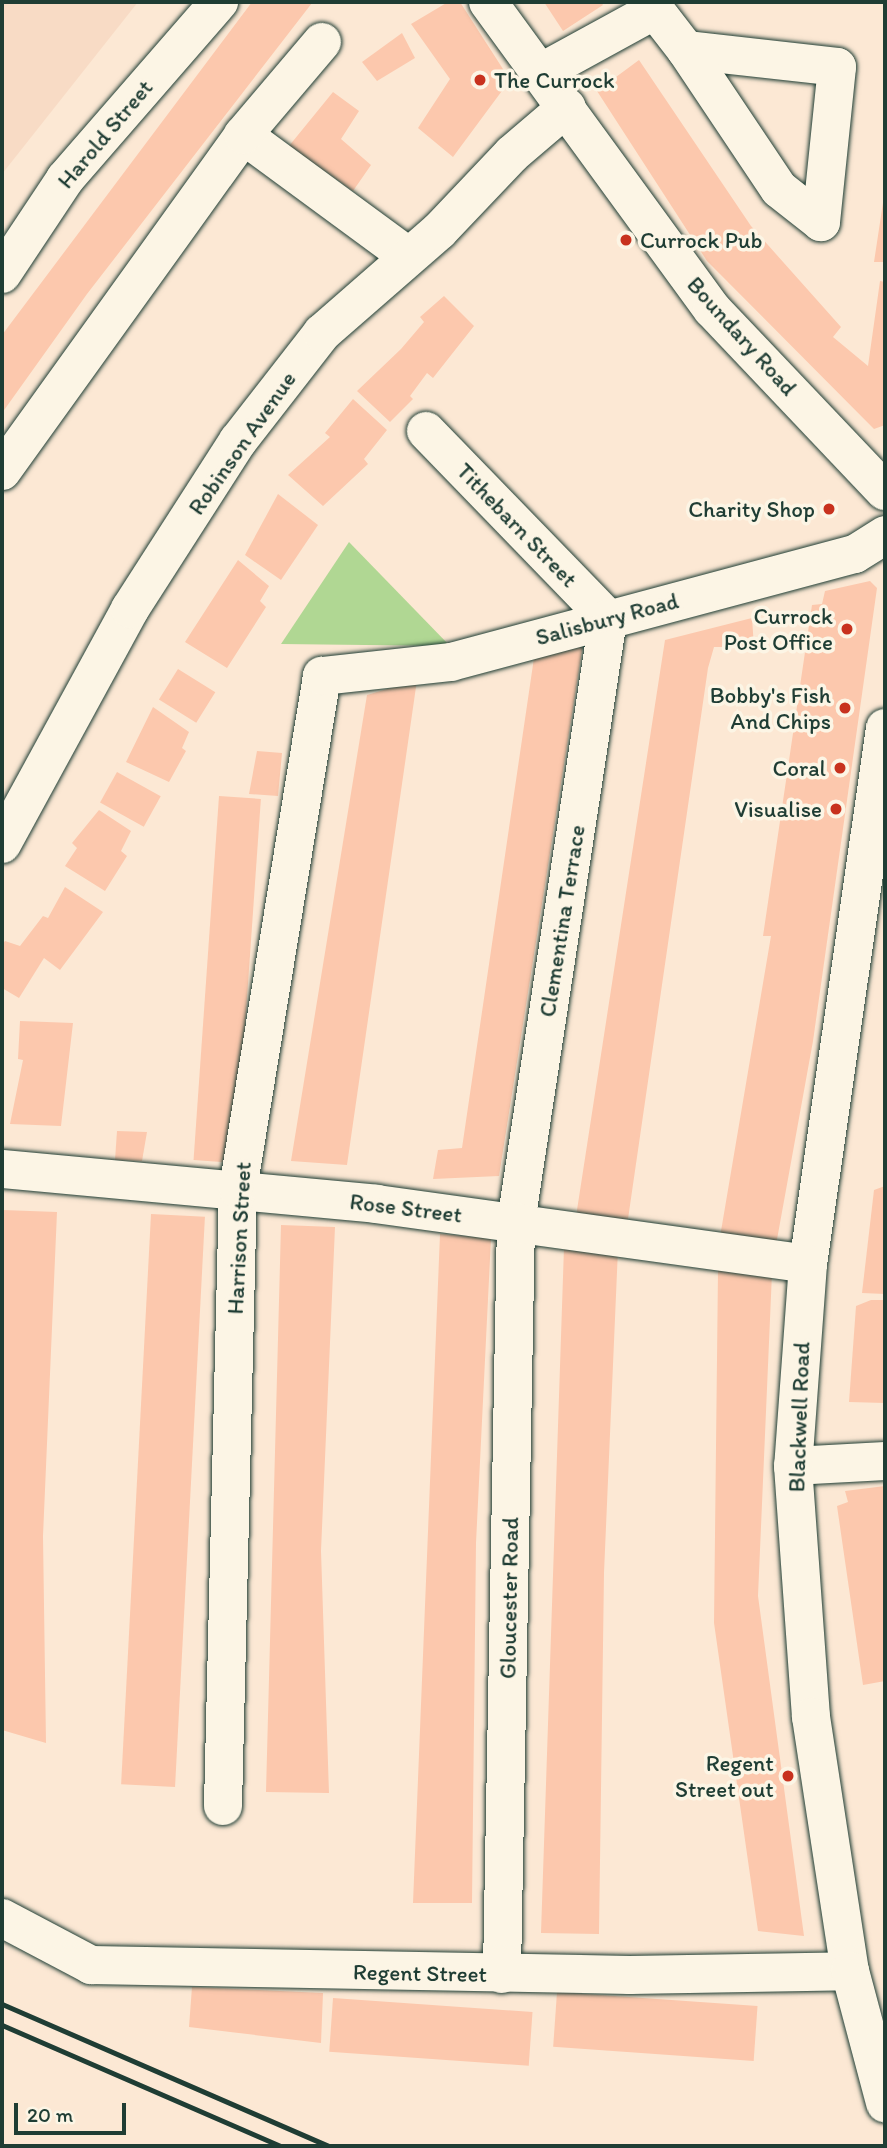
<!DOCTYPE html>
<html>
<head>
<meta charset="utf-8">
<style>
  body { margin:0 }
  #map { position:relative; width:887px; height:2148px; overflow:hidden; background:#fce8d4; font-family:Itim,sans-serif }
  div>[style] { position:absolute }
  .built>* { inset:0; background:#f8dbc5 }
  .green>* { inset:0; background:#b0d793 }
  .building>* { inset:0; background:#fcc8ad; transform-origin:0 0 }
  .roads { filter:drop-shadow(0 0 2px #1f3d34) drop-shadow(0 0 2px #1f3d34) }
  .street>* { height:38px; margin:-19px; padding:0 19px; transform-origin:19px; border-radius:19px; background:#fcf5e5 }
  .secondary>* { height:38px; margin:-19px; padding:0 19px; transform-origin:19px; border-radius:19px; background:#fcf5e5 }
  .rail>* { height:5px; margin:-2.5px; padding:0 2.5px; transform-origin:2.5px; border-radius:2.5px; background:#1f3d34 }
  .dots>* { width:19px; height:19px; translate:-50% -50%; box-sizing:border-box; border:4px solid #fcf5e5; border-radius:50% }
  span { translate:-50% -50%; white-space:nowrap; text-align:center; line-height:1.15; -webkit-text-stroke:7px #fcf5e5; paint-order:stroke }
  .poi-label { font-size:23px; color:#1f3d34 }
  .left { translate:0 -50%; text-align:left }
  .right { translate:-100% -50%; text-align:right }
  .street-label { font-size:23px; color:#1f3d34 }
  .frame { position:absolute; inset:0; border:4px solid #1f3d34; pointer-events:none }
  .scale { position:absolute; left:14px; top:2103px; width:112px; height:32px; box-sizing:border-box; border:4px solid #1f3d34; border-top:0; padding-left:9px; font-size:21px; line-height:24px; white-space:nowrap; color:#1f3d34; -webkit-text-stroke:5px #fcf5e5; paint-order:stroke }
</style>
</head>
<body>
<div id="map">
  <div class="built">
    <div style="clip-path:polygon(2px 2px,138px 2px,2px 174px)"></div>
  </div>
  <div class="green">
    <div style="clip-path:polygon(349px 542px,450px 646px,281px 644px)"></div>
  </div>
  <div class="building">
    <div style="clip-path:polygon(252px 2px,312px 3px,87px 294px,2px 413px,2px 335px)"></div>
    <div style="clip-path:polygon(448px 2px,460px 2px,510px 80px,453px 157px,418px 128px,450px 79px,411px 24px)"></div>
    <div style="clip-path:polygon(544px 2px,601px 2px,603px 5px,563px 31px)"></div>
    <div style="clip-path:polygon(402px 33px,415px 58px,377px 81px,362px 62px)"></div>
    <div style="clip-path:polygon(639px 60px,751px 226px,841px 327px,833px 337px,868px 366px,880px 281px,885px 282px,885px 425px,874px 429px,707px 261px,597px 91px)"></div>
    <div style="clip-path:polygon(333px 92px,359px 111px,341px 139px,371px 165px,353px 191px,289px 146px)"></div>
    <div style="clip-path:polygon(884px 196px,885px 262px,874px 262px)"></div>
    <div style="clip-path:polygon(444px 296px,474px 326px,433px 378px,427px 373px,410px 396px,413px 399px,390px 422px,357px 391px,401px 349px,424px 322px,420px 317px)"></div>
    <div style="clip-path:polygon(353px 399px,387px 430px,364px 459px,368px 464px,323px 506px,288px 475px,330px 437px,325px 433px)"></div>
    <div style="clip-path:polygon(278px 494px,318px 525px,281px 580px,245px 555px)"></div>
    <div style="clip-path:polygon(238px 560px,269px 586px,260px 601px,266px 607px,227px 668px,185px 642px)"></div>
    <div style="clip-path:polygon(870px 581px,877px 588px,813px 1041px,776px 1245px,720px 1237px,771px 936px,763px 936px,812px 605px,822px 604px,825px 591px)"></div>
    <div style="clip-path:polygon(752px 618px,754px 647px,714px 647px,708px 668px,628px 1219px,575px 1223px,665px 640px)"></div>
    <div style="clip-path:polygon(583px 644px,499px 1176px,433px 1179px,438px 1150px,462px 1148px,535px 651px)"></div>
    <div style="left:178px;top:669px;width:44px;height:36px;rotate:32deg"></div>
    <div style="clip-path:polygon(417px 680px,347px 1165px,291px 1161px,367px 695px)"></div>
    <div style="clip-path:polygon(153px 707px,189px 732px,182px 748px,186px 751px,169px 782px,126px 762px)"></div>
    <div style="clip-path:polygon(257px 751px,282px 753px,278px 796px,249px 794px)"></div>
    <div style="left:117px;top:772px;width:50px;height:35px;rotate:29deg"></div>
    <div style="left:219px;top:796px;width:42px;height:365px;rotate:4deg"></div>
    <div style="clip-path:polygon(99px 810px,131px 831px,121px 851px,127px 856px,105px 891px,65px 866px,77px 848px,72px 843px)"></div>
    <div style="clip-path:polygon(65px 887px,103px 912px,60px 970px,44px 958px,19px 998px,2px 988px,2px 945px,5px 941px,20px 946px,43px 916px,48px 918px)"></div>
    <div style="clip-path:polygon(20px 1021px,73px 1023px,61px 1126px,10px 1124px,23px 1060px,18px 1059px)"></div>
    <div style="clip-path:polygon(117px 1131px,147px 1132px,142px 1161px,115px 1160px)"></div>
    <div style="clip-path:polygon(885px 1186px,885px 1294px,862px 1293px,874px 1190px)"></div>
    <div style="clip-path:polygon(3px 1210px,57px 1212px,43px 1536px,46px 1743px,2px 1730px)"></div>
    <div style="left:151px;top:1214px;width:54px;height:571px;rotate:3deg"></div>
    <div style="clip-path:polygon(281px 1225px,335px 1227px,321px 1551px,329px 1793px,266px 1792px)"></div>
    <div style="clip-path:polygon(440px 1234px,491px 1238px,476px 1543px,472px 1903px,413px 1903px)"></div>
    <div style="clip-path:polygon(564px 1247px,618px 1249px,604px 1573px,599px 1934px,541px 1933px)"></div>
    <div style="clip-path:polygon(718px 1270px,772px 1273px,758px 1596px,804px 1936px,758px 1931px,714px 1623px)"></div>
    <div style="clip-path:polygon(871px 1300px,885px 1300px,885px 1403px,849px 1402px,856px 1306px)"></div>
    <div style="clip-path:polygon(885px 1486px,885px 1681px,863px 1685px,837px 1506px,848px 1502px,845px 1491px)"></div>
    <div style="clip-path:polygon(192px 1987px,323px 1993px,321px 2043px,189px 2027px)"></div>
    <div style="left:557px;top:1992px;width:201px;height:55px;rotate:4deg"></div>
    <div style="left:333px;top:1998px;width:200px;height:54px;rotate:4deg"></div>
  </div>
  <div class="roads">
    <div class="street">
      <div style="left:540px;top:73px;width:131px;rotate:-28.7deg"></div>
      <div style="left:655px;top:10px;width:51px;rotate:52.2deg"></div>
      <div style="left:686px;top:50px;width:152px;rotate:6.4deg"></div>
      <div style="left:837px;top:67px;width:156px;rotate:95.9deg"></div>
      <div style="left:821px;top:222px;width:53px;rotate:-141.8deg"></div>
      <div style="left:779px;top:189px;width:167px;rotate:-123.8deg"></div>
      <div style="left:243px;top:135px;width:205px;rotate:36.3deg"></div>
      <div style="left:2px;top:274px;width:114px;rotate:-56.4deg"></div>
      <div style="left:65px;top:179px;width:235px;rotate:-49deg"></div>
      <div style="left:426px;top:431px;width:262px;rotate:45.9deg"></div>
      <div style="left:608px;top:619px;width:610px;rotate:98.67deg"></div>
      <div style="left:516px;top:1222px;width:752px;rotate:91.07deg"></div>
      <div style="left:2px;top:471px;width:413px;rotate:-54.3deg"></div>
      <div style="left:243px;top:135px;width:122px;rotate:-49.7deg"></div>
      <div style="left:2px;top:844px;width:268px;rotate:-61.4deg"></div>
      <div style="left:130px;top:609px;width:200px;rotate:-57.3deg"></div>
      <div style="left:238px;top:441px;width:137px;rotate:-52.1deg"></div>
      <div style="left:322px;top:333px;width:155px;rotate:-41.1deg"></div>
      <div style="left:439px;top:231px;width:106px;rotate:-46.5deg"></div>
      <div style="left:512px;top:154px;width:72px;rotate:-40.5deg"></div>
      <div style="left:2px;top:1169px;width:376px;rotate:5.3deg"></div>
      <div style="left:376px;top:1204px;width:436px;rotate:7.9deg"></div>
      <div style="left:793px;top:1466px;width:92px;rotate:-3.1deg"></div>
      <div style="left:223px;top:1806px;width:617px;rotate:-88.61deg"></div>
      <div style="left:238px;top:1189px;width:520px;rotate:-80.7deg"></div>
      <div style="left:322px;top:676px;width:130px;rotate:-6.2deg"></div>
      <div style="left:451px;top:662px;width:418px;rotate:-15deg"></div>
      <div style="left:855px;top:554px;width:36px;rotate:-32deg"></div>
      <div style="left:2px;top:1918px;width:101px;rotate:27.8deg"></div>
      <div style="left:91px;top:1965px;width:539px;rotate:1.06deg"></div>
      <div style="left:630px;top:1975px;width:220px;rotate:-1deg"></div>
    </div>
    <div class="secondary">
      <div style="left:488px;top:2px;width:380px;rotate:53.9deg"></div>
      <div style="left:712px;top:309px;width:251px;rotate:46.5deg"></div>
      <div style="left:885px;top:728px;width:542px;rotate:98.17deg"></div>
      <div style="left:808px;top:1264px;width:203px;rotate:94.2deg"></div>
      <div style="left:793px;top:1466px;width:252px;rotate:85.9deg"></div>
      <div style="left:811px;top:1717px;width:257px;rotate:81.3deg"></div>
      <div style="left:850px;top:1971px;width:137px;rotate:75.1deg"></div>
    </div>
  </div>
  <div class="rail">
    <div style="left:2px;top:2004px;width:357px;rotate:23.5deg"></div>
    <div style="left:2px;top:2025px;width:303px;rotate:23.5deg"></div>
  </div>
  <div class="dots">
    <div style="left:480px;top:80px;background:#c8321e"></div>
    <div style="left:626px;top:240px;background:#c8321e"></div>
    <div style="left:829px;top:509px;background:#c8321e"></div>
    <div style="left:847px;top:629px;background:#c8321e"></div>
    <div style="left:845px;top:708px;background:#c8321e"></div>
    <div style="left:840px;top:768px;background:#c8321e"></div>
    <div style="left:836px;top:809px;background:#c8321e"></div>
    <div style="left:788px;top:1776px;background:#c8321e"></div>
  </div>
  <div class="poi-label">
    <span class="left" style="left:494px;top:80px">The Currock</span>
    <span class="left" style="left:640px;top:240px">Currock Pub</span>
    <span class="right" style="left:815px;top:509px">Charity Shop</span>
    <span class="right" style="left:833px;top:629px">Currock<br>Post Office</span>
    <span class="right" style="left:831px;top:708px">Bobby's Fish<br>And Chips</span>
    <span class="right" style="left:826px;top:768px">Coral</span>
    <span class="right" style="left:822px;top:809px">Visualise</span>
    <span class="right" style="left:774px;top:1776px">Regent<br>Street out</span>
  </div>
  <div class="street-label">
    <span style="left:105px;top:134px;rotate:-50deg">Harold Street</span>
    <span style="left:742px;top:336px;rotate:48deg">Boundary Road</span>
    <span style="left:242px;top:443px;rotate:-55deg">Robinson Avenue</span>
    <span style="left:517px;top:525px;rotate:46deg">Tithebarn Street</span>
    <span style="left:607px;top:619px;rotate:-15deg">Salisbury Road</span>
    <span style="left:562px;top:921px;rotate:-81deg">Clementina Terrace</span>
    <span style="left:406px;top:1208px;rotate:7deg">Rose Street</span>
    <span style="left:239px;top:1238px;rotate:-87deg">Harrison Street</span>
    <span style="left:799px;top:1417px;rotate:-88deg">Blackwell Road</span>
    <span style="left:509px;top:1598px;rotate:-89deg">Gloucester Road</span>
    <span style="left:420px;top:1973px;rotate:1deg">Regent Street</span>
  </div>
  <div class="frame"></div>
  <div class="scale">20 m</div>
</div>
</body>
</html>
